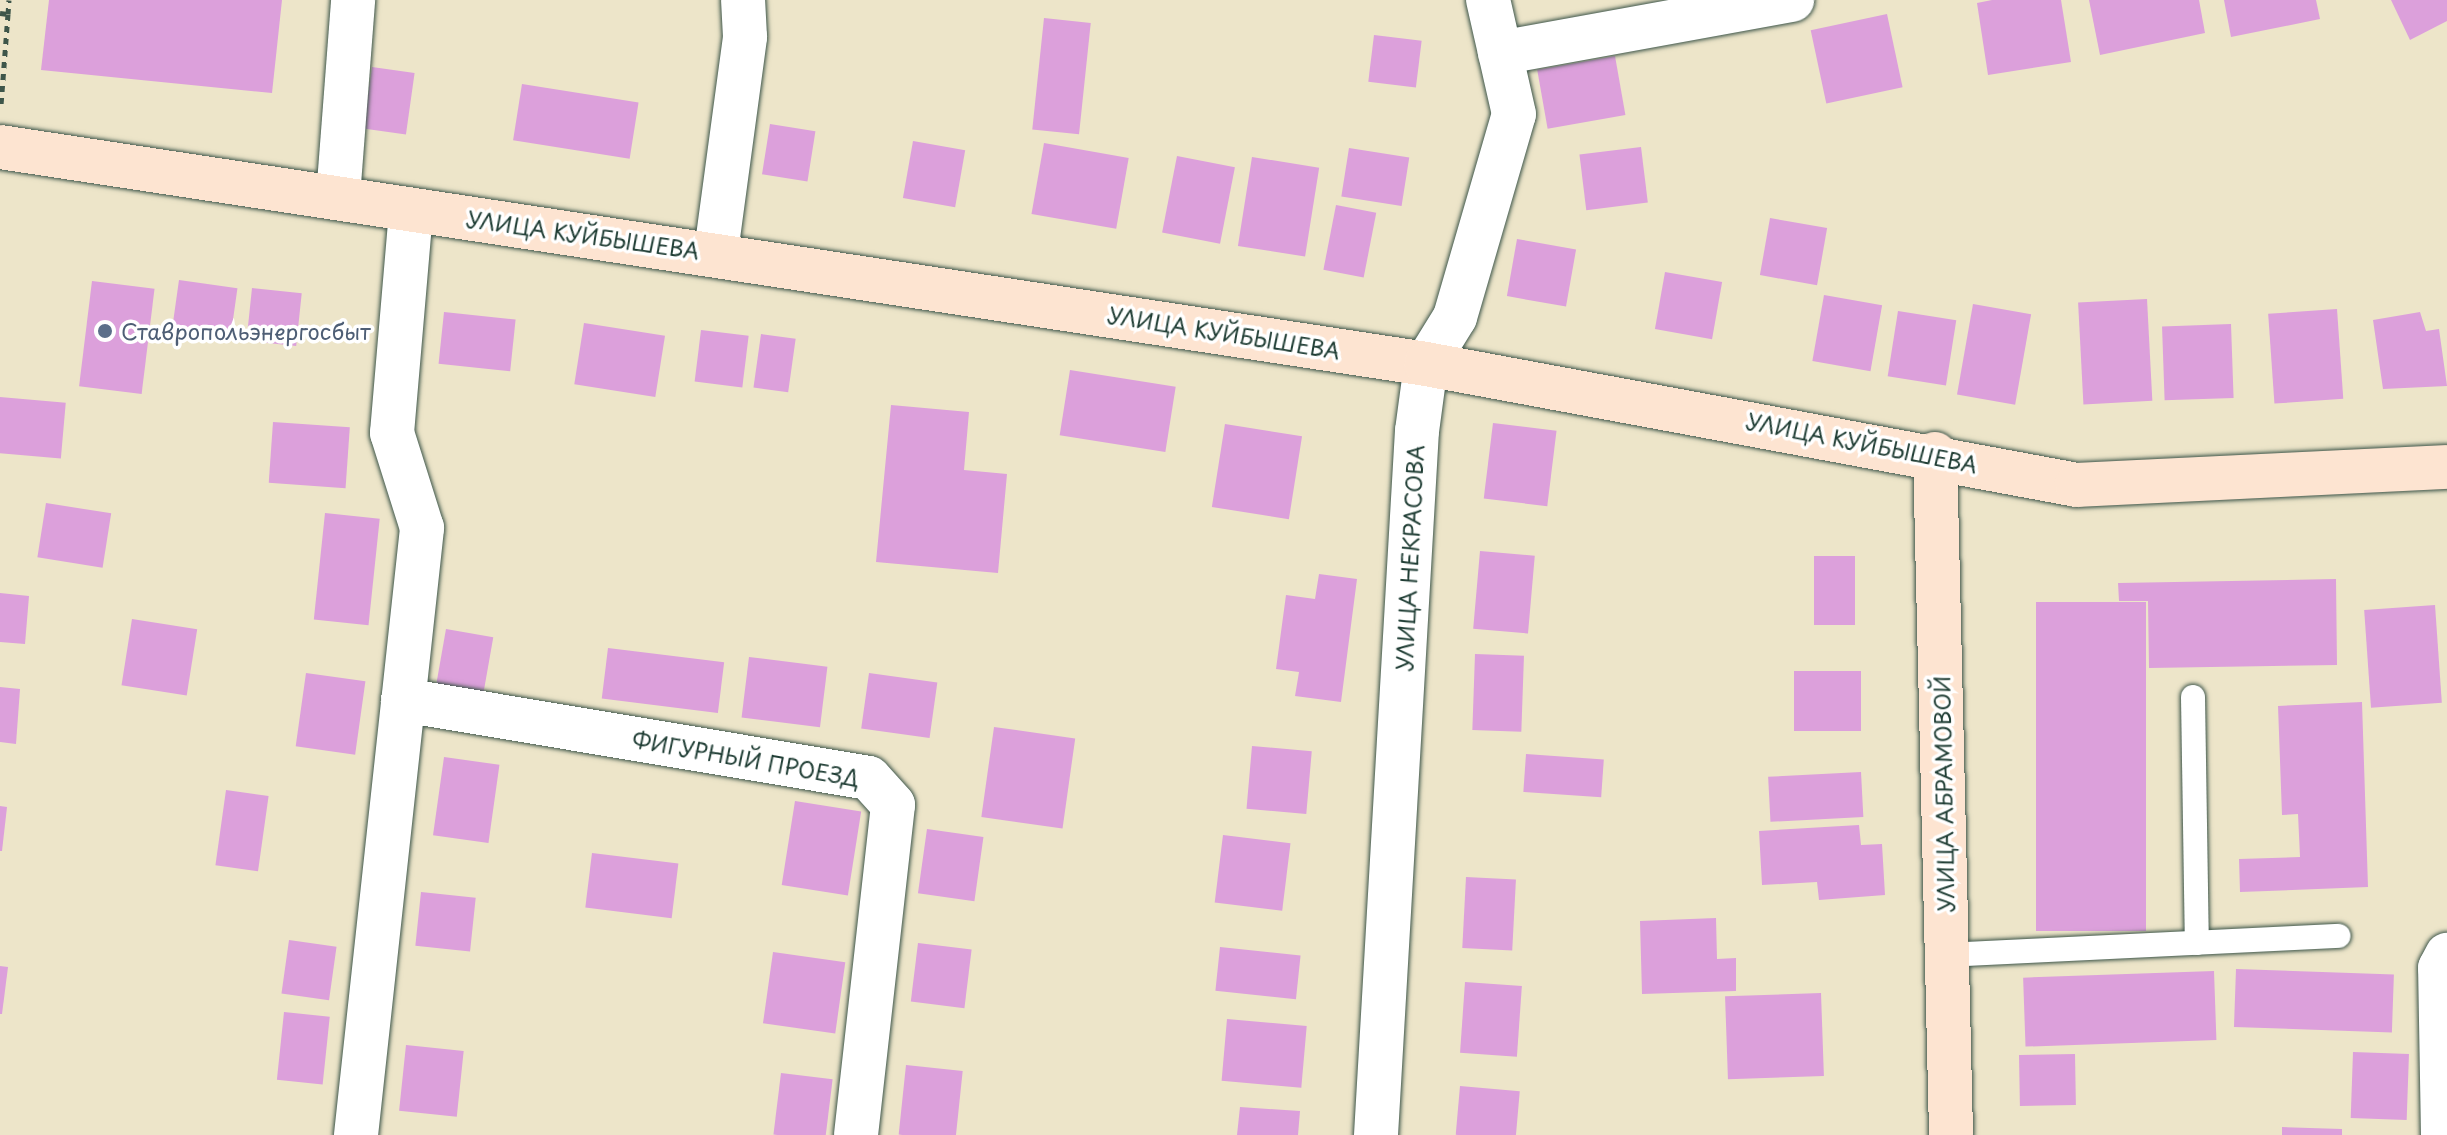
<!DOCTYPE html>
<html>
<head>
<meta charset="utf-8">
<style>
  body { margin:0 }
  #map { position:relative; width:2447px; height:1135px; overflow:hidden; background:#ede5c9; font-family:"Playpen Sans",sans-serif }
  div>[style] { position:absolute }
  .building>* { inset:0; background:#dca0db; transform-origin:0 0 }
  .path>* { height:5px; margin-top:-2.5px; transform-origin:0; background:repeating-linear-gradient(90deg,#3e564a 0 6px,transparent 0 12px) }
  .roads { filter:drop-shadow(0 0 2px #3e564a) drop-shadow(0 0 2px #3e564a) }
  .lane>* { height:24px; margin:-12px; padding:0 12px; transform-origin:12px; border-radius:12px; background:#fff }
  .street>* { height:44px; margin:-22px; padding:0 22px; transform-origin:22px; border-radius:22px; background:#fff }
  .secondary>* { height:44px; margin:-22px; padding:0 22px; transform-origin:22px; border-radius:22px; background:#fde4d1 }
  .dots>* { width:22px; height:22px; translate:-50% -50%; box-sizing:border-box; border:4px solid #fff; border-radius:50% }
  span { translate:-50% -50%; white-space:nowrap; text-align:center; line-height:1.15; -webkit-text-stroke:7px #fff; paint-order:stroke }
  .street-label { font-size:22px; color:#1f3d34 }
  .service-label { font-size:22px; color:#4e5e75 }
  .left { translate:0 -50%; text-align:left }
</style>
</head>
<body>
<div id="map">
  <div class="building">
    <div style="clip-path:polygon(49px 0,282px 0,272px 93px,41px 70px)"></div>
    <div style="clip-path:polygon(1992px 0,2061px 0,2071px 62px,1988px 75px,1977px 3px)"></div>
    <div style="clip-path:polygon(2089px 0,2199px 0,2205px 33px,2100px 55px)"></div>
    <div style="clip-path:polygon(2224px 0,2316px 0,2320px 19px,2231px 37px)"></div>
    <div style="clip-path:polygon(2391px 0,2447px 0,2447px 21px,2410px 40px)"></div>
    <div style="left:1887px;top:14px;width:75px;height:78px;rotate:78deg"></div>
    <div style="left:1044px;top:18px;width:47px;height:112px;rotate:6deg"></div>
    <div style="left:1374px;top:35px;width:48px;height:47px;rotate:7deg"></div>
    <div style="left:1615px;top:56px;width:60px;height:79px;rotate:80deg"></div>
    <div style="left:372px;top:67px;width:43px;height:62px;rotate:8deg"></div>
    <div style="left:522px;top:84px;width:118px;height:57px;rotate:9deg"></div>
    <div style="left:770px;top:124px;width:46px;height:51px;rotate:9deg"></div>
    <div style="left:913px;top:141px;width:53px;height:58px;rotate:10deg"></div>
    <div style="left:1044px;top:143px;width:86px;height:72px;rotate:10deg"></div>
    <div style="left:1641px;top:147px;width:56px;height:62px;rotate:83deg"></div>
    <div style="left:1349px;top:148px;width:61px;height:49px;rotate:9deg"></div>
    <div style="left:1177px;top:156px;width:59px;height:78px;rotate:11deg"></div>
    <div style="left:1252px;top:157px;width:68px;height:90px;rotate:9deg"></div>
    <div style="left:1336px;top:205px;width:41px;height:66px;rotate:11deg"></div>
    <div style="left:1770px;top:218px;width:58px;height:58px;rotate:10deg"></div>
    <div style="left:1517px;top:239px;width:60px;height:58px;rotate:10deg"></div>
    <div style="left:1665px;top:272px;width:58px;height:58px;rotate:10deg"></div>
    <div style="left:179px;top:280px;width:59px;height:52px;rotate:8deg"></div>
    <div style="left:92px;top:281px;width:63px;height:106px;rotate:7deg"></div>
    <div style="left:252px;top:288px;width:50px;height:53px;rotate:6deg"></div>
    <div style="left:1824px;top:295px;width:59px;height:67px;rotate:10deg"></div>
    <div style="left:2147px;top:299px;width:102px;height:69px;rotate:87deg"></div>
    <div style="left:1973px;top:304px;width:59px;height:92px;rotate:10deg"></div>
    <div style="left:2337px;top:309px;width:90px;height:69px;rotate:86deg"></div>
    <div style="left:1898px;top:311px;width:59px;height:66px;rotate:9deg"></div>
    <div style="left:444px;top:312px;width:72px;height:52px;rotate:6deg"></div>
    <div style="clip-path:polygon(2420px 312px,2426px 331px,2439px 329px,2447px 386px,2383px 389px,2373px 320px)"></div>
    <div style="left:584px;top:323px;width:82px;height:62px;rotate:9deg"></div>
    <div style="left:2231px;top:324px;width:74px;height:69px;rotate:88deg"></div>
    <div style="left:701px;top:330px;width:48px;height:52px;rotate:7deg"></div>
    <div style="left:761px;top:334px;width:35px;height:54px;rotate:8deg"></div>
    <div style="left:1070px;top:370px;width:107px;height:66px;rotate:9deg"></div>
    <div style="left:0;top:397px;width:66px;height:56px;rotate:5deg"></div>
    <div style="clip-path:polygon(891px 405px,969px 412px,964px 470px,1007px 474px,998px 573px,876px 562px)"></div>
    <div style="left:273px;top:422px;width:77px;height:61px;rotate:4deg"></div>
    <div style="left:1493px;top:423px;width:64px;height:76px;rotate:7deg"></div>
    <div style="left:1225px;top:424px;width:78px;height:84px;rotate:9deg"></div>
    <div style="left:46px;top:503px;width:66px;height:55px;rotate:9deg"></div>
    <div style="left:325px;top:513px;width:55px;height:107px;rotate:6deg"></div>
    <div style="left:1480px;top:551px;width:55px;height:78px;rotate:5deg"></div>
    <div style="left:1814px;top:556px;width:41px;height:69px"></div>
    <div style="clip-path:polygon(1319px 574px,1357px 579px,1341px 702px,1295px 696px,1299px 672px,1276px 669px,1286px 595px,1315px 599px)"></div>
    <div style="clip-path:polygon(2336px 579px,2337px 665px,2149px 668px,2148px 601px,2119px 601px,2118px 583px)"></div>
    <div style="clip-path:polygon(0 593px,29px 596px,25px 644px,0 642px)"></div>
    <div style="left:2146px;top:602px;width:329px;height:110px;rotate:90deg"></div>
    <div style="left:2435px;top:605px;width:98px;height:71px;rotate:86deg"></div>
    <div style="left:132px;top:619px;width:66px;height:67px;rotate:9deg"></div>
    <div style="left:446px;top:629px;width:48px;height:56px;rotate:10deg"></div>
    <div style="left:608px;top:648px;width:117px;height:51px;rotate:7deg"></div>
    <div style="left:1475px;top:654px;width:49px;height:76px;rotate:2deg"></div>
    <div style="left:749px;top:657px;width:79px;height:61px;rotate:7deg"></div>
    <div style="left:1794px;top:671px;width:67px;height:60px"></div>
    <div style="left:306px;top:673px;width:60px;height:74px;rotate:8deg"></div>
    <div style="left:869px;top:673px;width:69px;height:56px;rotate:8deg"></div>
    <div style="clip-path:polygon(0 687px,20px 689px,16px 744px,0 742px)"></div>
    <div style="clip-path:polygon(2362px 702px,2368px 887px,2240px 892px,2239px 859px,2300px 857px,2298px 814px,2282px 815px,2278px 706px)"></div>
    <div style="left:994px;top:727px;width:82px;height:91px;rotate:8deg"></div>
    <div style="left:1252px;top:746px;width:60px;height:63px;rotate:5deg"></div>
    <div style="left:1526px;top:754px;width:78px;height:38px;rotate:4deg"></div>
    <div style="left:444px;top:757px;width:56px;height:79px;rotate:8deg"></div>
    <div style="left:1861px;top:772px;width:45px;height:93px;rotate:87deg"></div>
    <div style="left:226px;top:790px;width:43px;height:76px;rotate:8deg"></div>
    <div style="left:795px;top:801px;width:67px;height:85px;rotate:9deg"></div>
    <div style="clip-path:polygon(0 806px,7px 807px,2px 851px,0 851px)"></div>
    <div style="clip-path:polygon(1859px 825px,1861px 845px,1882px 844px,1885px 895px,1819px 900px,1817px 882px,1762px 885px,1759px 831px)"></div>
    <div style="left:927px;top:829px;width:57px;height:65px;rotate:8deg"></div>
    <div style="left:1223px;top:835px;width:68px;height:68px;rotate:7deg"></div>
    <div style="left:592px;top:853px;width:87px;height:55px;rotate:7deg"></div>
    <div style="left:1466px;top:877px;width:50px;height:71px;rotate:3deg"></div>
    <div style="left:421px;top:892px;width:55px;height:54px;rotate:6deg"></div>
    <div style="clip-path:polygon(1716px 918px,1717px 959px,1736px 958px,1736px 991px,1642px 994px,1640px 921px)"></div>
    <div style="left:289px;top:940px;width:48px;height:54px;rotate:8deg"></div>
    <div style="left:918px;top:943px;width:54px;height:59px;rotate:7deg"></div>
    <div style="left:1220px;top:947px;width:81px;height:44px;rotate:6deg"></div>
    <div style="left:773px;top:952px;width:73px;height:72px;rotate:8deg"></div>
    <div style="clip-path:polygon(0 966px,8px 967px,2px 1014px,0 1014px)"></div>
    <div style="left:2236px;top:969px;width:158px;height:58px;rotate:2deg"></div>
    <div style="left:2214px;top:971px;width:69px;height:191px;rotate:88deg"></div>
    <div style="left:1465px;top:982px;width:57px;height:71px;rotate:4deg"></div>
    <div style="left:1821px;top:993px;width:83px;height:96px;rotate:88deg"></div>
    <div style="left:284px;top:1012px;width:46px;height:68px;rotate:6deg"></div>
    <div style="left:1227px;top:1019px;width:80px;height:62px;rotate:5deg"></div>
    <div style="left:406px;top:1045px;width:58px;height:66px;rotate:6deg"></div>
    <div style="left:2353px;top:1052px;width:56px;height:66px;rotate:2deg"></div>
    <div style="left:2075px;top:1054px;width:51px;height:56px;rotate:89deg"></div>
    <div style="left:906px;top:1065px;width:57px;height:70px;rotate:6deg"></div>
    <div style="left:781px;top:1073px;width:52px;height:62px;rotate:7deg"></div>
    <div style="left:1460px;top:1086px;width:60px;height:49px;rotate:5deg"></div>
    <div style="clip-path:polygon(1240px 1107px,1300px 1111px,1298px 1135px,1237px 1135px)"></div>
    <div style="clip-path:polygon(2282px 1127px,2342px 1129px,2342px 1135px,2282px 1135px)"></div>
  </div>
  <div class="path">
    <div style="left:0;top:13px;width:8px;rotate:7deg"></div>
    <div style="left:8px;top:14px;width:92px;rotate:94.4deg"></div>
    <div style="left:8px;top:14px;width:14px;rotate:-86deg"></div>
  </div>
  <div class="roads">
    <div class="lane">
      <div style="left:2193px;top:697px;width:246px;rotate:89.1deg"></div>
      <div style="left:1947px;top:955px;width:392px;rotate:-2.8deg"></div>
    </div>
    <div class="street">
      <div style="left:1500px;top:53px;width:297px;rotate:-10.3deg"></div>
      <div style="left:338px;top:197px;width:198px;rotate:-85.6deg"></div>
      <div style="left:716px;top:252px;width:217px;rotate:-82.3deg"></div>
      <div style="left:745px;top:37px;width:37px;rotate:-93deg"></div>
      <div style="left:403px;top:700px;width:472px;rotate:9.5deg"></div>
      <div style="left:869px;top:778px;width:36px;rotate:48deg"></div>
      <div style="left:893px;top:805px;width:332px;rotate:96.4deg"></div>
      <div style="left:356px;top:1135px;width:611px;rotate:-83.79deg"></div>
      <div style="left:422px;top:528px;width:100px;rotate:-107.5deg"></div>
      <div style="left:392px;top:433px;width:224px;rotate:-85.1deg"></div>
      <div style="left:1376px;top:1135px;width:705px;rotate:-86.67deg"></div>
      <div style="left:1417px;top:431px;width:68px;rotate:-82.3deg"></div>
      <div style="left:1426px;top:364px;width:55px;rotate:-58.3deg"></div>
      <div style="left:1455px;top:317px;width:211px;rotate:-73.8deg"></div>
      <div style="left:1514px;top:114px;width:117px;rotate:-102.8deg"></div>
      <div style="left:2443px;top:1135px;width:167px;rotate:-91deg"></div>
      <div style="left:2440px;top:968px;width:15px;rotate:-62deg"></div>
    </div>
    <div class="secondary">
      <div style="left:0;top:147px;width:1442px;rotate:8.65deg"></div>
      <div style="left:1426px;top:364px;width:662px;rotate:10.53deg"></div>
      <div style="left:2077px;top:485px;width:370px;rotate:-2.8deg"></div>
      <div style="left:1935px;top:454px;width:681px;rotate:88.65deg"></div>
    </div>
  </div>
  <div class="dots">
    <div style="left:105px;top:331px;background:#5c6f8a"></div>
  </div>
  <div class="street-label">
    <span style="left:583px;top:234px;rotate:8deg">УЛИЦА КУЙБЫШЕВА</span>
    <span style="left:1224px;top:332px;rotate:9deg">УЛИЦА КУЙБЫШЕВА</span>
    <span style="left:1862px;top:442px;rotate:11deg">УЛИЦА КУЙБЫШЕВА</span>
    <span style="left:1409px;top:558px;rotate:-87deg">УЛИЦА НЕКРАСОВА</span>
    <span style="left:746px;top:758px;rotate:10deg">ФИГУРНЫЙ ПРОЕЗД</span>
    <span style="left:1943px;top:794px;rotate:-91deg">УЛИЦА АБРАМОВОЙ</span>
  </div>
  <div class="service-label">
    <span class="left" style="left:121px;top:331px">Ставропольэнергосбыт</span>
  </div>
</div>
</body>
</html>
